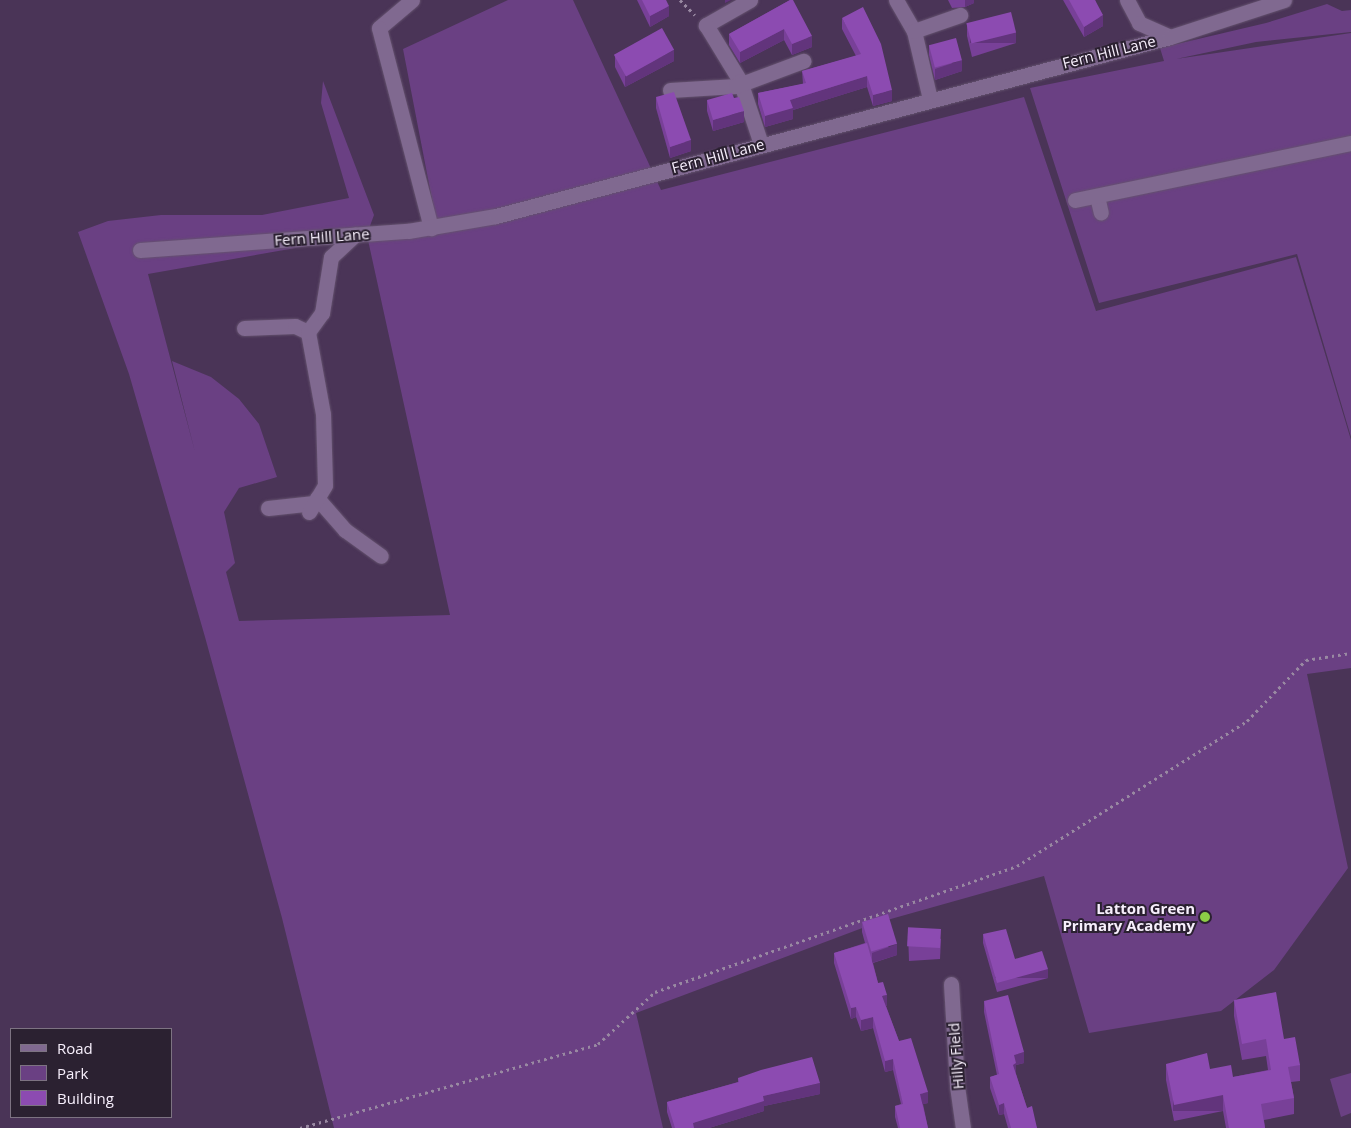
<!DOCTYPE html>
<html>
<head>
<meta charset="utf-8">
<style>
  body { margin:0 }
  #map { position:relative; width:1351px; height:1128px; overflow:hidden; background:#4a3457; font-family:"Open Sans",sans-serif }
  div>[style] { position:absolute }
  .green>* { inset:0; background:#6a4083 }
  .path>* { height:3px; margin-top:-1.5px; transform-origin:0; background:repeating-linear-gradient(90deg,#9989a2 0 2.5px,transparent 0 6.5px) }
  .roads { filter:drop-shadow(0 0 1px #64526e) drop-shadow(0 0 1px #64526e) }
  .minor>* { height:15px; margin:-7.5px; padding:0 7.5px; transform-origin:7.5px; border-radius:7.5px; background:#806990 }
  .wall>* { inset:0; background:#784098 }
  .shaded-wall>* { inset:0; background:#62347c; transform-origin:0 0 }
  .building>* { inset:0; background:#8c4bb1; transform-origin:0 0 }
  .dots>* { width:14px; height:14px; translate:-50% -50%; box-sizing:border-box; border:2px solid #2b2131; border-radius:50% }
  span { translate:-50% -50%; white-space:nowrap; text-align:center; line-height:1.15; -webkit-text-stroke:4px #2b2131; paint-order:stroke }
  .street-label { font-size:15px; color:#f7effc }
  .poi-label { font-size:15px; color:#f7effc; font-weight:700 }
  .right { translate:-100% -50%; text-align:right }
  .legend { position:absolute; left:10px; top:1028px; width:162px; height:90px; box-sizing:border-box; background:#2b2131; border:1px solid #7d7382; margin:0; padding:6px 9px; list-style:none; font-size:15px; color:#f7effc }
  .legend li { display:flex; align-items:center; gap:10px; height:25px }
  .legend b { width:25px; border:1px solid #7d7382 }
</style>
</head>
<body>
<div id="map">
  <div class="green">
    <div style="clip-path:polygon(evenodd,508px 0,573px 0,661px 190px,1024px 97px,1096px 311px,1296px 257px,1351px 440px,1351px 668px,1307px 674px,1348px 868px,1274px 970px,1221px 1011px,1089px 1033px,1044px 876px,873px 924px,636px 1013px,663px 1128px,334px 1128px,282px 918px,205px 637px,129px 374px,78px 232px,108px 221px,161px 215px,262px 215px,349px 198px,321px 103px,323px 81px,374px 215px,367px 234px,441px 226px,435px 215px,403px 49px,508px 0,364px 236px,368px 240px,450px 615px,239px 621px,226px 572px,235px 563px,224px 512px,239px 488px,277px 477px,259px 424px,239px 399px,211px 377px,172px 361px,195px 452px,148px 274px,364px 236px)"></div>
    <div style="clip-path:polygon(1327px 4px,1342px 11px,1351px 10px,1351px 32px,1256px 42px,1176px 59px,1351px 33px,1351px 437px,1297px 254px,1099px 303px,1030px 88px,1164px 61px,1160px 48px,1266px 23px)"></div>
    <div style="clip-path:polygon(1351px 1073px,1351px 1113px,1341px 1117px,1330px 1079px)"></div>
  </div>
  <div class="path">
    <div style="left:680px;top:0;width:21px;rotate:45deg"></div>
    <div style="left:300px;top:1128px;width:310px;rotate:-15.7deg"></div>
    <div style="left:598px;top:1044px;width:77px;rotate:-42.4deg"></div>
    <div style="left:655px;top:992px;width:383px;rotate:-19.2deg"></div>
    <div style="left:1017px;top:866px;width:272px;rotate:-32.2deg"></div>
    <div style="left:1247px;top:721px;width:85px;rotate:-46deg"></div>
    <div style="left:1306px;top:660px;width:46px;rotate:-8.8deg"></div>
  </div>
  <div class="roads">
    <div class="minor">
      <div style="left:412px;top:0;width:43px;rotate:139.7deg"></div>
      <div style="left:379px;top:28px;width:207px;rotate:75.4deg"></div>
      <div style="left:750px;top:0;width:51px;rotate:150.4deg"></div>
      <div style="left:706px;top:25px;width:66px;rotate:58.7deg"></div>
      <div style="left:740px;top:81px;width:66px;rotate:71.6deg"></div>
      <div style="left:896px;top:0;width:36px;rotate:60deg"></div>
      <div style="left:914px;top:31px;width:70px;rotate:76.8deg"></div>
      <div style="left:1127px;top:0;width:26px;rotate:62deg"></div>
      <div style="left:1139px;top:23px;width:34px;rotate:24deg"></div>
      <div style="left:914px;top:31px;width:49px;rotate:-19.2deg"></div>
      <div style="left:670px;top:90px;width:66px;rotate:-3.5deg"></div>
      <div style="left:736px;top:86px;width:72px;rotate:-20.5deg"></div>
      <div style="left:1097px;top:196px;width:17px;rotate:77deg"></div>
      <div style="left:1075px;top:200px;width:282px;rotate:-11.7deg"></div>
      <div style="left:140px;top:250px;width:269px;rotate:-4.1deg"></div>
      <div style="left:408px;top:231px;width:89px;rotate:-9.7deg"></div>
      <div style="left:496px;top:216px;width:697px;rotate:-14.87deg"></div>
      <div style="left:1170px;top:37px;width:120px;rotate:-18deg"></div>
      <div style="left:244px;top:328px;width:51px;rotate:-2.2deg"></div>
      <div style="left:295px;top:326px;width:14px;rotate:25deg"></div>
      <div style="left:317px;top:498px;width:43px;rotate:48.8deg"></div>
      <div style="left:345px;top:530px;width:44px;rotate:35.8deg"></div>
      <div style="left:268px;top:508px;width:46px;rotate:-6.2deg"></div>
      <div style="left:309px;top:512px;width:31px;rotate:-59deg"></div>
      <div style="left:325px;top:485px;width:71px;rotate:-91.6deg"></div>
      <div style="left:323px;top:414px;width:83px;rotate:-100.4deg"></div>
      <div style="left:308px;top:332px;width:24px;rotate:-54deg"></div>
      <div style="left:322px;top:313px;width:57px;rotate:-80.9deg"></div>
      <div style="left:331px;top:257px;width:33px;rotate:-43deg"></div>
      <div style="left:951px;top:984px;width:102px;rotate:86.6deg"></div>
      <div style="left:957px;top:1086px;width:42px;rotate:81.9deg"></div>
    </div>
  </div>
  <div class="wall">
    <div style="clip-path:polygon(637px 0,666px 0,669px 16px,650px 27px)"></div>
    <div style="clip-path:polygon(790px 0,812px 47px,792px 55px,784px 40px,740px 63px,729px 45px,729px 34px)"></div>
    <div style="clip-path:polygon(948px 0,974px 0,974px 3px,965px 7px,952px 8px)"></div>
    <div style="clip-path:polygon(1063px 0,1095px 0,1103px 26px,1084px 37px)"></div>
    <div style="clip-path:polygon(842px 18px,892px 101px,873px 106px,867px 87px,793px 110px,793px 119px,765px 127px,758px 104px,758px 93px,803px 84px,802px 71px,856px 56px,842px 29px)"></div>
    <div style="clip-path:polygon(967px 25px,1016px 43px,972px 57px,967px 36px)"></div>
    <div style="clip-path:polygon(929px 45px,962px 71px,935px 80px,929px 55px)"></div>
    <div style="clip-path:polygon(615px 56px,674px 61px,625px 87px,615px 67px)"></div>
    <div style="clip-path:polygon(656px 97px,691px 151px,670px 158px,656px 108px)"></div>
    <div style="clip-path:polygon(707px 100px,744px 122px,713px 131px,707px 111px)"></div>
    <div style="clip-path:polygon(862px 921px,897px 955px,873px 963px,878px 983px,887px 1006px,886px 1006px,899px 1041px,928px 1103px,923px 1104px,928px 1128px,898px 1128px,895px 1117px,895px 1106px,901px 1104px,893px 1070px,885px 1072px,873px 1028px,861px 1031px,856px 1017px,851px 1019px,834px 963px,834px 953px,865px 943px,862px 932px)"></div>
    <div style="clip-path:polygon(908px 932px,941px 939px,940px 959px,909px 961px)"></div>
    <div style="clip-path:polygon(983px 934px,1015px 959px,1048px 978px,997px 992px,983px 943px)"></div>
    <div style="clip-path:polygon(1234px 1000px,1284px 1039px,1300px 1065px,1300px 1081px,1291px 1082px,1294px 1098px,1294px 1114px,1264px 1120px,1265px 1128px,1226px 1128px,1223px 1111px,1174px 1121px,1166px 1080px,1166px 1064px,1210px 1069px,1233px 1077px,1268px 1070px,1266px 1056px,1242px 1060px,1234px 1016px)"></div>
    <div style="clip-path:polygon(984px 1001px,1024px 1063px,1016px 1065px,1016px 1074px,1027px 1108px,1037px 1128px,1008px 1128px,1004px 1114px,999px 1115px,990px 1088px,990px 1077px,997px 1075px,984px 1012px)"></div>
    <div style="clip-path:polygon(738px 1078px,820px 1094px,764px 1106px,764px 1111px,709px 1128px,672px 1128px,667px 1112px,667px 1102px,738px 1082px)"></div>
  </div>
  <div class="shaded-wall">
    <div style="clip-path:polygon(725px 0,731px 0,725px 3px)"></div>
    <div style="clip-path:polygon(965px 0,974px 0,974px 3px,965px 7px)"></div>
    <div style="clip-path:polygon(669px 6px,669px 16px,650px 27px,650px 16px)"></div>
    <div style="clip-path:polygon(1103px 15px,1103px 26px,1084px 37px,1084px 27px)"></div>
    <div style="clip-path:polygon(784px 29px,784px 40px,740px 63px,740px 52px)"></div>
    <div style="left:1016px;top:32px;width:11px;height:46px;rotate:90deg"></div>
    <div style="clip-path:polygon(812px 36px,812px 47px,792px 55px,792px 44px)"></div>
    <div style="clip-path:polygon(674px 50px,674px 61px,625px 87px,625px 76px)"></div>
    <div style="clip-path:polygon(962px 60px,962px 71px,935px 80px,935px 69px)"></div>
    <div style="clip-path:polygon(867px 76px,867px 87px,793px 110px,793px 119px,765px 127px,765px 116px,790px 100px)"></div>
    <div style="clip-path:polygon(892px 90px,892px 101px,873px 106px,873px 95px)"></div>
    <div style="clip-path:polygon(744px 111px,744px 122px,713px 131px,713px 120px)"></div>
    <div style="clip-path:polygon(691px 140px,691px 151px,670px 158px,670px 147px)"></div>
    <div style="clip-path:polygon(897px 944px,897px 955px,872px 963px,872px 953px)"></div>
    <div style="left:1048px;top:969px;width:9px;height:53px;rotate:90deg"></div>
    <div style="clip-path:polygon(887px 995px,887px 1006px,882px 1007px,882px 996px)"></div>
    <div style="clip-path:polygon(856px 1007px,856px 1017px,851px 1019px,851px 1008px)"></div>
    <div style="clip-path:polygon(873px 1017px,873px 1028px,861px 1031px,861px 1020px)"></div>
    <div style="clip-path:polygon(1024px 1052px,1024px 1063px,1016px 1065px,1016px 1074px,1013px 1075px,1013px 1065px,1014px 1055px)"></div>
    <div style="clip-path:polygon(893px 1059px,893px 1070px,885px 1072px,885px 1061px)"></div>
    <div style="clip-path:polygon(820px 1083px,820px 1094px,764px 1106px,764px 1111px,709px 1128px,693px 1128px,693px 1123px,763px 1096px)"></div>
    <div style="clip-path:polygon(928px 1092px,928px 1103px,920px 1105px,920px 1094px)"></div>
    <div style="left:1223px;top:1095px;width:16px;height:50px;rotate:90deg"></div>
    <div style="clip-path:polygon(1004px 1103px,1004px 1114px,999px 1115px,999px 1105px)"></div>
  </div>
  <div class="building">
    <div style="clip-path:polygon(642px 0,666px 0,669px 6px,650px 16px)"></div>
    <div style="clip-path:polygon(790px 0,793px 0,812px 36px,792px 44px,784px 29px,740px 52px,729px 34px)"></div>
    <div style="clip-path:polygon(1069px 0,1095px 0,1103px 15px,1084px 27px)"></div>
    <div style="clip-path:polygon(863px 7px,881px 44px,892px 90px,873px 95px,867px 76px,790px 100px,793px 108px,765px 116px,758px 93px,806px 83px,802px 71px,861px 54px,842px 18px)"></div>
    <div style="left:1011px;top:12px;width:21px;height:46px;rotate:76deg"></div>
    <div style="left:662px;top:28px;width:25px;height:55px;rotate:61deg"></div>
    <div style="left:956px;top:38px;width:23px;height:28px;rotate:75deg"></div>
    <div style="clip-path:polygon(674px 92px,691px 140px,670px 147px,656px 97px)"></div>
    <div style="clip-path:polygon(732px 93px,734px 98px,739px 97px,744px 111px,713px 120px,707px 100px)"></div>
    <div style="left:888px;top:914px;width:31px;height:27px;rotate:73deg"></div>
    <div style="left:941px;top:929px;width:19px;height:33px;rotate:93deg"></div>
    <div style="clip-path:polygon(1006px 929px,1015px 959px,1042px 951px,1048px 969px,997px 983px,983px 934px)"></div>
    <div style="clip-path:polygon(867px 943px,878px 983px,883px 982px,887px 995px,882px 996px,899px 1041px,911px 1038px,928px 1092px,920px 1094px,928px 1128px,900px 1128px,895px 1106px,903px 1104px,893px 1059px,885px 1061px,873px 1017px,861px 1020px,856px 1007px,851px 1008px,834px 953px)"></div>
    <div style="clip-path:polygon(1276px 992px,1284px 1039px,1295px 1037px,1300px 1065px,1288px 1067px,1294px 1098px,1261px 1104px,1265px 1128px,1229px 1128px,1223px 1095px,1174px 1105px,1166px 1064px,1207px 1053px,1210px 1069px,1231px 1065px,1233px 1077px,1271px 1070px,1266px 1039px,1242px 1044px,1234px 1000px)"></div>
    <div style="clip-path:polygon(1008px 995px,1024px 1052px,1014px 1055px,1016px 1063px,1013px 1065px,1027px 1108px,1032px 1106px,1037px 1128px,1011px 1128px,1004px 1103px,999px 1105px,990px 1077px,999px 1074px,984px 1001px)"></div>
    <div style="clip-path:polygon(812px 1057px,820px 1083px,763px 1096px,764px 1101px,693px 1123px,694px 1128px,675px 1128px,667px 1102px,739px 1082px,738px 1078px,761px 1070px)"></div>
  </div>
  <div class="dots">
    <div style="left:1205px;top:917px;background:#8cce46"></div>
  </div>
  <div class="street-label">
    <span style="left:1109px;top:52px;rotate:-14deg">Fern Hill Lane</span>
    <span style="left:718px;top:156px;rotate:-15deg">Fern Hill Lane</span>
    <span style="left:322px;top:237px;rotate:-4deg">Fern Hill Lane</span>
    <span style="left:956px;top:1056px;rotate:-94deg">Hilly Field</span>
  </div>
  <div class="poi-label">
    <span class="right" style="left:1195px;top:917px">Latton Green<br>Primary Academy</span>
  </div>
  <ul class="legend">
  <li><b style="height:6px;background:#806990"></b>Road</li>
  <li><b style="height:14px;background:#6a4083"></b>Park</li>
  <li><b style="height:14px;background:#8c4bb1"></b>Building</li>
  </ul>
</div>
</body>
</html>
